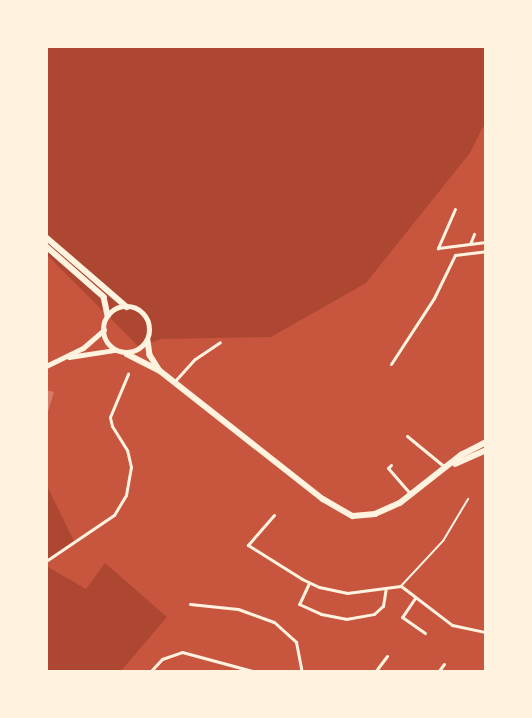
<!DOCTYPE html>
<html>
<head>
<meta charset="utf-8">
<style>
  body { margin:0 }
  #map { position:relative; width:532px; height:718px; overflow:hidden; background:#c8553d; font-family:"PT Sans Narrow",sans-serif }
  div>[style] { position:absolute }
  .green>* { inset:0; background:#ae4732 }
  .building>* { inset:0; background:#d67c66 }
  .service>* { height:2px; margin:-1px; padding:0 1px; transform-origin:1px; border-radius:1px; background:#fff3e0 }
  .minor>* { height:3px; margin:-1.5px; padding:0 1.5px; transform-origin:1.5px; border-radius:1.5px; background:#fff3e0 }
  .secondary>* { height:5px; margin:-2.5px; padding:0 2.5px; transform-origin:2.5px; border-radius:2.5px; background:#fff3e0 }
  .primary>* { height:5.5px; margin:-2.75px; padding:0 2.75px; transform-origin:2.75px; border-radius:2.75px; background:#fff3e0 }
  .primary>.ring { margin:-2.75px; padding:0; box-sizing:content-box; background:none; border:5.5px solid #fff3e0; border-radius:50% }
  span { translate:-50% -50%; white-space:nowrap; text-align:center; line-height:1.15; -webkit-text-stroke:4.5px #fff3e0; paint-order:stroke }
  .frame { position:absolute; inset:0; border:48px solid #fff3e0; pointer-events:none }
</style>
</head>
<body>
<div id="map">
  <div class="green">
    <div style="clip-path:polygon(46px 46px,486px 46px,486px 121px,470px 153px,366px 283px,271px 337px,161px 339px,139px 347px,46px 254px)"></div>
    <div style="clip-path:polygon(46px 484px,74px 541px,46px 561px)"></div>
    <div style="clip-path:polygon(105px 563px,167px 617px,120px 672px,46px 672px,46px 566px,86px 589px)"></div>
  </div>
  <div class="building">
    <div style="clip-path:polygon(46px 390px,54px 392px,47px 415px,46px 415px)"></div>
  </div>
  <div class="service">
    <div style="left:401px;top:586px;width:62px;rotate:-47deg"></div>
    <div style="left:443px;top:541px;width:49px;rotate:-59.2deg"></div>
  </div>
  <div class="minor">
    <div style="left:455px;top:209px;width:43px;rotate:113.6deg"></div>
    <div style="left:438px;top:248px;width:48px;rotate:-7.1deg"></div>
    <div style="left:470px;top:244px;width:11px;rotate:-68deg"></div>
    <div style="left:391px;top:364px;width:79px;rotate:-56.9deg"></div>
    <div style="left:434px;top:298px;width:48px;rotate:-64deg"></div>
    <div style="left:455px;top:255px;width:31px;rotate:-7deg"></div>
    <div style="left:174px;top:382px;width:31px;rotate:-48deg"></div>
    <div style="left:195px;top:359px;width:30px;rotate:-34deg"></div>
    <div style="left:407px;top:436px;width:50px;rotate:39.4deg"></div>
    <div style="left:391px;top:465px;width:4px;rotate:135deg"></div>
    <div style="left:388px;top:468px;width:35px;rotate:49deg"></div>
    <div style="left:274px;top:515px;width:40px;rotate:131deg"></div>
    <div style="left:248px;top:545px;width:64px;rotate:32.2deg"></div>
    <div style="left:302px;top:579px;width:19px;rotate:25deg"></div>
    <div style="left:319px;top:587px;width:29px;rotate:12deg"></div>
    <div style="left:347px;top:593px;width:54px;rotate:-7.4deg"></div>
    <div style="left:401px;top:586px;width:64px;rotate:37.4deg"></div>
    <div style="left:452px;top:625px;width:33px;rotate:12deg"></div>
    <div style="left:46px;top:561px;width:82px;rotate:-34.1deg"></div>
    <div style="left:114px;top:515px;width:23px;rotate:-59deg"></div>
    <div style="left:126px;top:495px;width:28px;rotate:-80deg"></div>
    <div style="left:131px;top:467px;width:17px;rotate:-103deg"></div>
    <div style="left:127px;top:450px;width:28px;rotate:-122deg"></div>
    <div style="left:112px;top:426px;width:9px;rotate:-103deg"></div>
    <div style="left:110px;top:417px;width:47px;rotate:-67.3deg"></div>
    <div style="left:309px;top:583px;width:23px;rotate:115deg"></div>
    <div style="left:299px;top:604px;width:24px;rotate:24deg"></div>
    <div style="left:321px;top:614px;width:25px;rotate:11deg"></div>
    <div style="left:346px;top:619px;width:28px;rotate:-10deg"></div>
    <div style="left:374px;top:614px;width:12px;rotate:-42deg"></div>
    <div style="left:383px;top:606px;width:18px;rotate:-81deg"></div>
    <div style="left:486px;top:590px;width:9px;rotate:90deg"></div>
    <div style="left:415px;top:598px;width:23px;rotate:124deg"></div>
    <div style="left:402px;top:617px;width:28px;rotate:35deg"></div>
    <div style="left:190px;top:604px;width:48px;rotate:5.9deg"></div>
    <div style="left:238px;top:609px;width:38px;rotate:20deg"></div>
    <div style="left:274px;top:622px;width:30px;rotate:42deg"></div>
    <div style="left:296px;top:642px;width:31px;rotate:79deg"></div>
    <div style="left:486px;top:619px;width:17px;rotate:90deg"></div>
    <div style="left:150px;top:672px;width:18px;rotate:-47deg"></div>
    <div style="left:162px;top:659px;width:21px;rotate:-19deg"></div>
    <div style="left:182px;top:652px;width:77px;rotate:15.1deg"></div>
    <div style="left:375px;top:672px;width:20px;rotate:-53deg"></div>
    <div style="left:438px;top:672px;width:10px;rotate:-53deg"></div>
  </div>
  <div class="secondary">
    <div style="left:69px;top:357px;width:47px;rotate:-8.7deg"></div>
    <div style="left:46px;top:366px;width:41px;rotate:-25.9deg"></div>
    <div style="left:83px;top:348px;width:28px;rotate:-41deg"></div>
  </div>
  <div class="primary">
    <div style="left:46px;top:237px;width:107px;rotate:40.8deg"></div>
    <div style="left:46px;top:246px;width:77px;rotate:41.3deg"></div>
    <div style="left:104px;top:297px;width:19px;rotate:78deg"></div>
    <div class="ring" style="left:104px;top:307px;width:40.5px;height:40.5px"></div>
    <div style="left:148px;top:341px;width:14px;rotate:82deg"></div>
    <div style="left:150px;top:355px;width:15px;rotate:58deg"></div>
    <div style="left:127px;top:354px;width:36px;rotate:27deg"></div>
    <div style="left:159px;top:370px;width:209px;rotate:38.2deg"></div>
    <div style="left:323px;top:499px;width:34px;rotate:30deg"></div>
    <div style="left:353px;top:516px;width:22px;rotate:-5deg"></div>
    <div style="left:375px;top:514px;width:27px;rotate:-24deg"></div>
    <div style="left:400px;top:503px;width:78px;rotate:-38.2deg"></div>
    <div style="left:461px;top:455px;width:28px;rotate:-27deg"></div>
    <div style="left:455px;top:464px;width:34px;rotate:-24deg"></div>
  </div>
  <div class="frame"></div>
</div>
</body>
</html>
